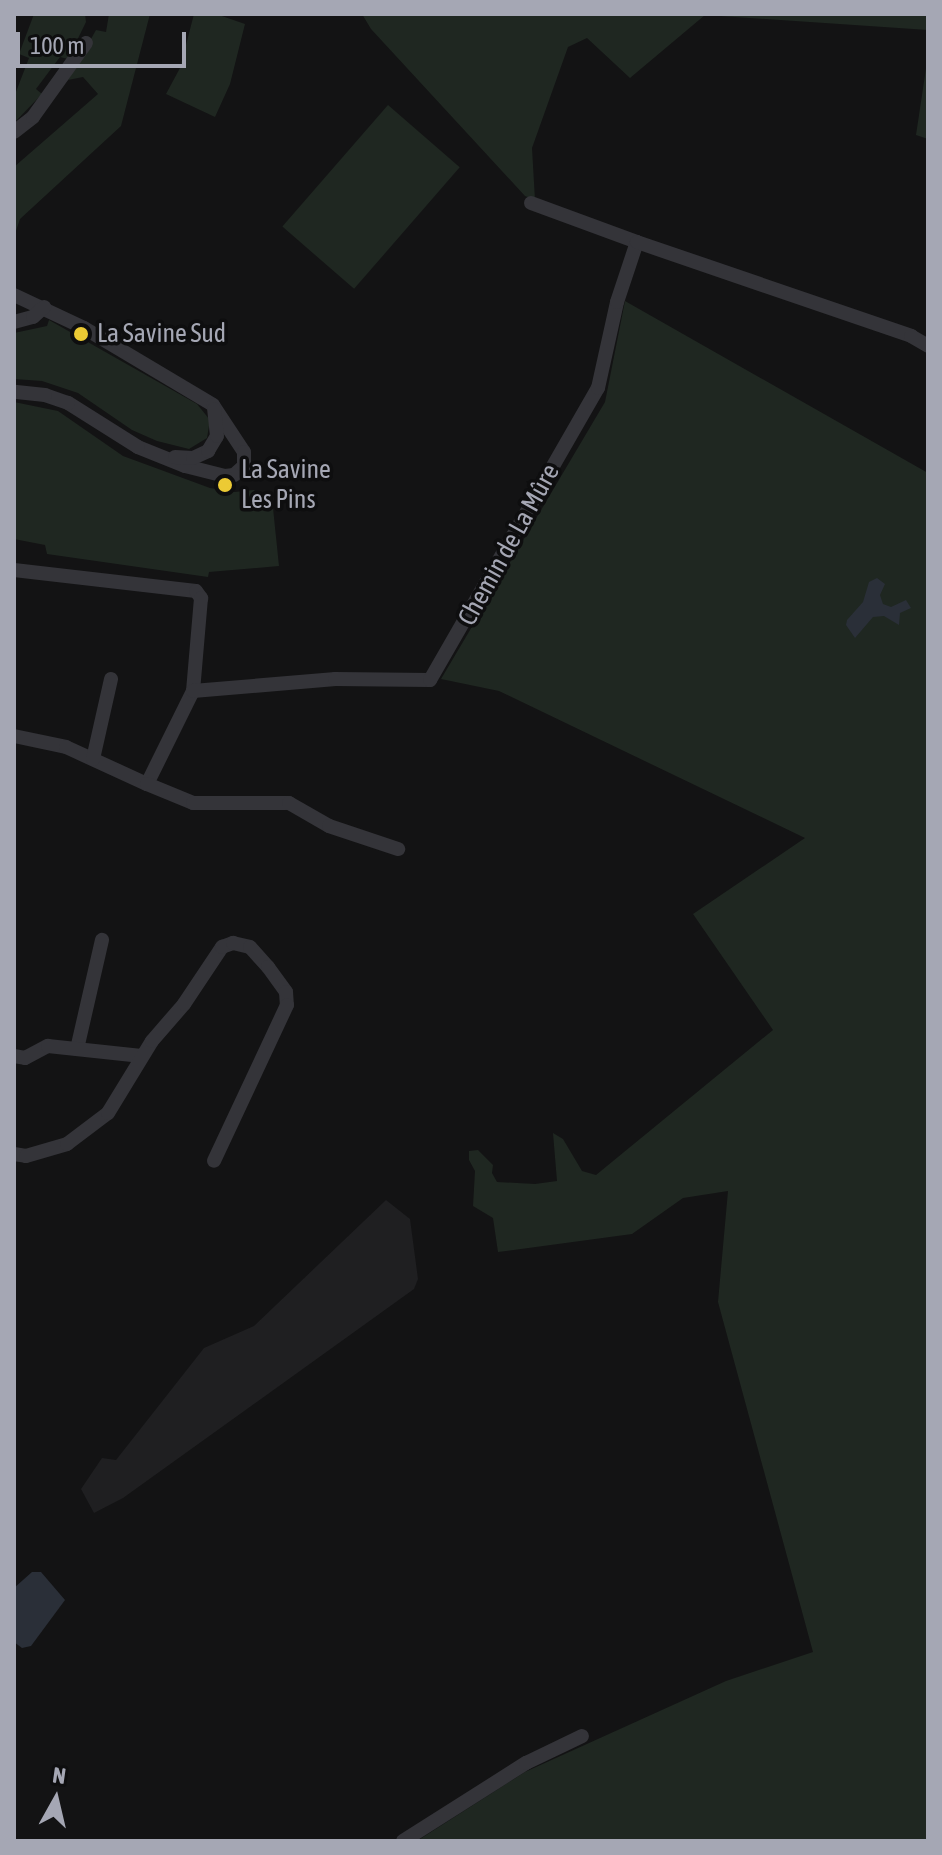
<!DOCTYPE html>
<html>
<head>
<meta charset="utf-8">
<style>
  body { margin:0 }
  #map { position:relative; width:942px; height:1855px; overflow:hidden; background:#131314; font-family:"Asap Condensed",sans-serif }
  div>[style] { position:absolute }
  .built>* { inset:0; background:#1f1f21 }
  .green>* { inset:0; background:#1f2721; transform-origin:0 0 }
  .water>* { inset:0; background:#2a2f38 }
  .minor>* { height:14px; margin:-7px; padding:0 7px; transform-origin:7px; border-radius:7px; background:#343439 }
  .dots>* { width:22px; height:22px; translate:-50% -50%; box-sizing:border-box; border:4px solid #0e0e0f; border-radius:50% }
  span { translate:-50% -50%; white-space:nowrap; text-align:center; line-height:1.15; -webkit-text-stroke:7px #0e0e0f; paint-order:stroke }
  .poi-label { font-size:26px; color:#a5a7b4 }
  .left { translate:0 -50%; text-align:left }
  .street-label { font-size:26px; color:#a5a7b4 }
  .frame { position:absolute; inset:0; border:16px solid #a5a7b4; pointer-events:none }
  .north { position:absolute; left:16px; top:1759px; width:80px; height:80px; -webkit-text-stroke:6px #0e0e0f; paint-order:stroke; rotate:8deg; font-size:22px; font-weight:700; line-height:32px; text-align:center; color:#a5a7b4 }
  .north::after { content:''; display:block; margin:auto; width:28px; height:36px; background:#a5a7b4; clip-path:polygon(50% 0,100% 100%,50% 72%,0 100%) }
  .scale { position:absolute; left:16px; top:32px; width:170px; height:36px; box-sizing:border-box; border:4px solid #a5a7b4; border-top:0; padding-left:10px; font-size:24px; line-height:28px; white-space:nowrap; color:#a5a7b4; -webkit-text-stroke:6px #0e0e0f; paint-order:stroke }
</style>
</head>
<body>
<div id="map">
  <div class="built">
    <div style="clip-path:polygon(386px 1200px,410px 1219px,418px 1279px,414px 1289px,123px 1498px,94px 1513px,81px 1489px,102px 1458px,116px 1460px,204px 1348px,254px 1326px)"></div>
  </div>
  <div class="green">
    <div style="clip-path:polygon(34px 14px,85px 14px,86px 22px,68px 59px,60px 57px,36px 89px,42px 94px,14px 123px,14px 97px,29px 58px,19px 54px)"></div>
    <div style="clip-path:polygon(109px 14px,150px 14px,121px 126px,20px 219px,14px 237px,14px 167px,98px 94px,83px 77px,68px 80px,96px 30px,106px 32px)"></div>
    <div style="clip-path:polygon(194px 14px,216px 14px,245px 24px,230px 84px,215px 117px,166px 94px,180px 68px)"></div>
    <div style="clip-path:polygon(362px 14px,928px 14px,928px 30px,705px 15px,630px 78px,587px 38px,568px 47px,532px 148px,535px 200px,525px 196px,371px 29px)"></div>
    <div style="clip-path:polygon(928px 55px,928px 139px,916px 135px)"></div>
    <div style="left:388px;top:105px;width:95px;height:161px;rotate:41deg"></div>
    <div style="clip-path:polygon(625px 301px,928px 473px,928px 1841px,417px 1841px,525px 1772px,726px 1681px,813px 1652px,718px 1302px,728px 1191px,683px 1198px,632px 1234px,498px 1252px,493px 1218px,473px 1206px,475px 1171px,469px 1160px,469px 1151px,478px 1150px,493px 1165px,492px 1173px,497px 1182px,535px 1184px,557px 1181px,553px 1133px,563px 1139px,582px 1171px,596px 1175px,773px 1030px,693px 914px,805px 838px,499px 691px,441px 679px,605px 402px)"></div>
    <div style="clip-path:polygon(49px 320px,197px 404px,210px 420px,207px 438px,189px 449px,157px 441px,132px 430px,78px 393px,42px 381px,14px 379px,14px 333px,47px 326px)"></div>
    <div style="clip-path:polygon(14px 402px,58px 411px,123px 456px,210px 488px,235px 492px,254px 490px,273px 508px,279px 566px,209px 572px,208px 577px,47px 554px,45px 545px,14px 539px)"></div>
  </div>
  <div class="water">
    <div style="clip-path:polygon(877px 578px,885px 584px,880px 595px,883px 604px,891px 607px,906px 600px,911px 608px,900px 613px,899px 625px,884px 616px,873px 617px,855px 638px,846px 625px,847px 620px,863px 602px,869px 582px)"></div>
    <div style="clip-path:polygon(32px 1572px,41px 1572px,65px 1600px,31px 1646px,22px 1648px,14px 1642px,14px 1588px)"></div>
  </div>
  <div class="minor">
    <div style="left:14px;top:132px;width:24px;rotate:-38deg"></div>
    <div style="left:33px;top:117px;width:91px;rotate:-54.4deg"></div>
    <div style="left:531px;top:203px;width:113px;rotate:20.2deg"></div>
    <div style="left:14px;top:295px;width:77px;rotate:25.2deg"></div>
    <div style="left:84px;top:328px;width:150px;rotate:30.8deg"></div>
    <div style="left:213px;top:405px;width:56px;rotate:56.6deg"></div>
    <div style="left:244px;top:452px;width:14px;rotate:90deg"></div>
    <div style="left:244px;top:466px;width:13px;rotate:138deg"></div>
    <div style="left:234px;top:475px;width:9px;rotate:174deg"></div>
    <div style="left:225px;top:476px;width:41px;rotate:-166deg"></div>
    <div style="left:185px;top:466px;width:51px;rotate:-158deg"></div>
    <div style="left:138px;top:447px;width:83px;rotate:-147.8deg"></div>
    <div style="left:68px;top:403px;width:24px;rotate:-161deg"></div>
    <div style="left:45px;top:395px;width:31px;rotate:-174deg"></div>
    <div style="left:14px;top:322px;width:20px;rotate:-15deg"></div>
    <div style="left:33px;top:317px;width:15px;rotate:-42deg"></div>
    <div style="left:175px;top:457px;width:18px;rotate:3deg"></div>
    <div style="left:193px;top:458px;width:17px;rotate:-25deg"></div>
    <div style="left:208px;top:451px;width:17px;rotate:-59deg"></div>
    <div style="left:217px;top:436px;width:27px;rotate:-96deg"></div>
    <div style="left:14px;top:570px;width:183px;rotate:6.6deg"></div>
    <div style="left:196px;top:591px;width:9px;rotate:54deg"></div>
    <div style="left:201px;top:598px;width:93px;rotate:94.9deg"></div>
    <div style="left:14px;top:736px;width:53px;rotate:11.9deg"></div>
    <div style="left:66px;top:747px;width:89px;rotate:24.6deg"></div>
    <div style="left:147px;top:784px;width:104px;rotate:-63.7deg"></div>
    <div style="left:193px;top:691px;width:143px;rotate:-4.8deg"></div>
    <div style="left:335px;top:679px;width:95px;rotate:0.6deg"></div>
    <div style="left:430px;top:680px;width:337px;rotate:-60.1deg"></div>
    <div style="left:598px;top:388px;width:88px;rotate:-77.5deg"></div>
    <div style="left:617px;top:302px;width:63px;rotate:-71.6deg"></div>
    <div style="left:637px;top:242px;width:290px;rotate:18.9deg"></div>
    <div style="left:911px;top:336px;width:20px;rotate:30deg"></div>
    <div style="left:93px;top:759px;width:82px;rotate:-77.3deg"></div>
    <div style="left:147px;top:784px;width:50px;rotate:22.4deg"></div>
    <div style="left:193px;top:803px;width:96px"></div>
    <div style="left:289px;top:803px;width:46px;rotate:29.9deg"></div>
    <div style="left:329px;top:826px;width:73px;rotate:18.4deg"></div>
    <div style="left:77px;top:1049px;width:112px;rotate:-77.1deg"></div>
    <div style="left:14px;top:1056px;width:11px;rotate:10deg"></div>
    <div style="left:25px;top:1058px;width:26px;rotate:-28deg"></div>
    <div style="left:48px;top:1046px;width:94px;rotate:6.1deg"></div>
    <div style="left:14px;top:1154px;width:12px;rotate:9deg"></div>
    <div style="left:26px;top:1156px;width:43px;rotate:-16.3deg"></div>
    <div style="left:67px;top:1144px;width:51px;rotate:-37.1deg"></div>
    <div style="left:108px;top:1113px;width:84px;rotate:-58.6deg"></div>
    <div style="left:152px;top:1041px;width:49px;rotate:-49.1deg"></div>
    <div style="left:184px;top:1004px;width:69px;rotate:-56.3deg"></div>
    <div style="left:222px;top:947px;width:12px;rotate:-20deg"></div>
    <div style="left:233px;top:943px;width:17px;rotate:13deg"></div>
    <div style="left:250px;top:947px;width:27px;rotate:48deg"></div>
    <div style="left:268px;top:967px;width:31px;rotate:54deg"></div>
    <div style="left:286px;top:992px;width:13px;rotate:86deg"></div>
    <div style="left:287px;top:1005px;width:172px;rotate:115.1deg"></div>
    <div style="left:403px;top:1841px;width:146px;rotate:-32.4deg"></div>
    <div style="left:526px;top:1763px;width:62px;rotate:-25.7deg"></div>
  </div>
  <div class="dots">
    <div style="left:81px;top:334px;background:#ecca34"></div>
    <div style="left:225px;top:485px;background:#ecca34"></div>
  </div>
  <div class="poi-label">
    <span class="left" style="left:97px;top:334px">La Savine Sud</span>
    <span class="left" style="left:241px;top:485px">La Savine<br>Les Pins</span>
  </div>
  <div class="street-label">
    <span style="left:509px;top:545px;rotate:-61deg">Chemin de La Mûre</span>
  </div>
  <div class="frame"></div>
  <div class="north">N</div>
  <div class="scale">100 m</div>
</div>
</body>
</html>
